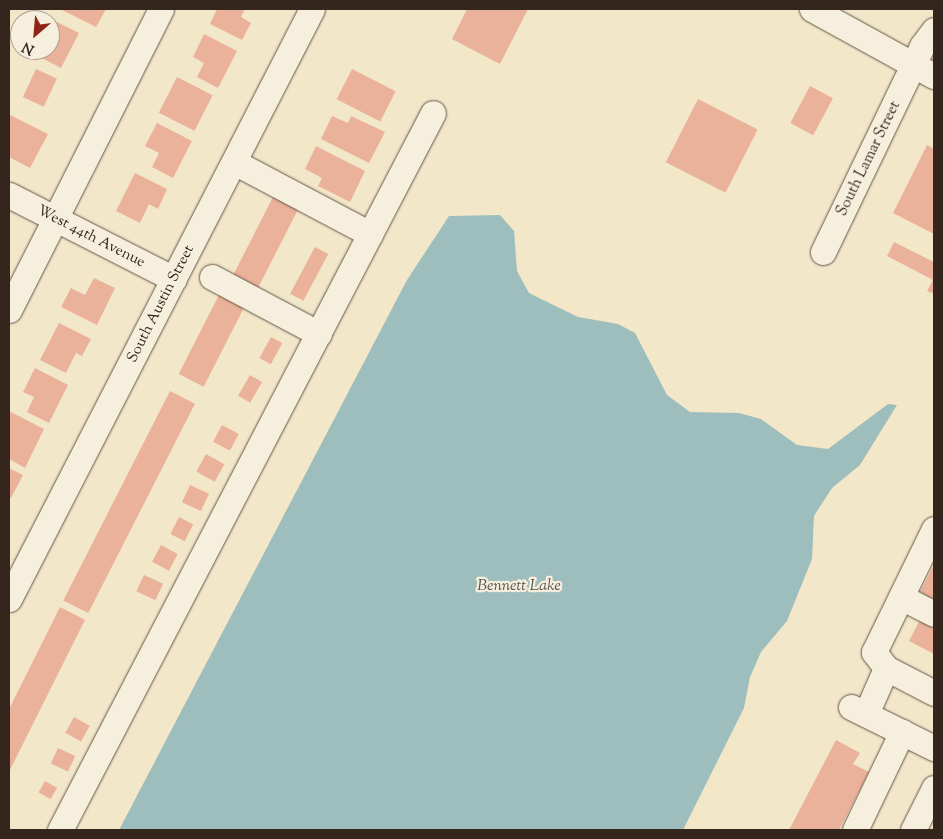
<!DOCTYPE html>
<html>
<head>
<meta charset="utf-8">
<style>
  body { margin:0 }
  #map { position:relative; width:943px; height:839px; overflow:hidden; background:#f3e7ca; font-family:"Sorts Mill Goudy",serif }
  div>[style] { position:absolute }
  .water>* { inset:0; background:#9dbebd }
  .building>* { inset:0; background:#eab29a; transform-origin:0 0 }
  .roads { filter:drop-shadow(0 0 1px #645648) drop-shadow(0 0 1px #645648) }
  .minor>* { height:25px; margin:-12.5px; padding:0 12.5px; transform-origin:12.5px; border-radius:12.5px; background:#f7efdd }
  span { translate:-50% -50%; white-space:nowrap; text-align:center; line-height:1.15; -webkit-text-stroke:4.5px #f7efdd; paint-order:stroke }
  .street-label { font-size:15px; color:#35261d }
  .water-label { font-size:16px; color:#54544d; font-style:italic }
  .frame { position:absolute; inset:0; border:10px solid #35261d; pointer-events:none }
  .north { position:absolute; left:10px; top:10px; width:50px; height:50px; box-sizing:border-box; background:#f7efdd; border:1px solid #a99f90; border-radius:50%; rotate:207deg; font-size:14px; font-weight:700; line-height:20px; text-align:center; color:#35261d }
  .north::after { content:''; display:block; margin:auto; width:18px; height:22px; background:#8f2418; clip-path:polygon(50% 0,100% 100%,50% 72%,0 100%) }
</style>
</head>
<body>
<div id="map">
  <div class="water">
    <div style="clip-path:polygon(500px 215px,514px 231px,517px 271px,529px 293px,578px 317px,618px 324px,635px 333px,667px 395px,690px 412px,739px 413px,761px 419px,797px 445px,828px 449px,888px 404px,897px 405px,860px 465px,832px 488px,814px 516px,812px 559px,787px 621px,761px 652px,750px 677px,744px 708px,683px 830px,119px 830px,407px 280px,449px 216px)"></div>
  </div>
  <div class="building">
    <div style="clip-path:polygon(60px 9px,106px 9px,96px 27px)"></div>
    <div style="clip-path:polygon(217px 9px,245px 9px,241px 17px,251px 23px,242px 40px,210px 24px)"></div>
    <div style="clip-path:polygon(467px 9px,528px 9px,500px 64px,452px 39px)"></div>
    <div style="clip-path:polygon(57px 22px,79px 33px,61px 68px,40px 57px,43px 50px,50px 50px,50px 36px)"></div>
    <div style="clip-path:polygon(204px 34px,237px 51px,218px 88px,197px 77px,204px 63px,193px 57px)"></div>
    <div style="left:36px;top:69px;width:23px;height:31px;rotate:25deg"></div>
    <div style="left:352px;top:69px;width:49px;height:34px;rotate:27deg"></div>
    <div style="left:177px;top:77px;width:40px;height:40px;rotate:27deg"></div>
    <div style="left:810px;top:86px;width:26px;height:42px;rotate:28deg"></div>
    <div style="left:698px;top:99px;width:67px;height:71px;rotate:27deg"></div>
    <div style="clip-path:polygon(10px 115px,48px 134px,30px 168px,9px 157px)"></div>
    <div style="clip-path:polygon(332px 116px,348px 123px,351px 116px,385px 132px,369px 163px,321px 139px)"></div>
    <div style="clip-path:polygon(157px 123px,192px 141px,173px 178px,152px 167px,159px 153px,145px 146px)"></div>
    <div style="clip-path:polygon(927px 145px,934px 149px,934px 234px,893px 213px)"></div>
    <div style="clip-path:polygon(316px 146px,365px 171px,350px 202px,318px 186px,322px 178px,305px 169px)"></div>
    <div style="clip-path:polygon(135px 173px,167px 189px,158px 209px,149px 204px,140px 223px,116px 211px)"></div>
    <div style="left:275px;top:193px;width:28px;height:95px;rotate:27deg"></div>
    <div style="clip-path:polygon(894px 242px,934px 262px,934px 294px,927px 291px,933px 280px,887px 256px)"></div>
    <div style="left:315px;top:247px;width:15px;height:53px;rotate:28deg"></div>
    <div style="clip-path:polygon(94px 278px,115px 288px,97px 325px,61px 307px,71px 288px,85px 295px)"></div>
    <div style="left:220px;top:293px;width:28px;height:91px;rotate:27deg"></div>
    <div style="clip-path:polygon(59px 323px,91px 339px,82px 356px,76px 353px,66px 373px,40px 360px)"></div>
    <div style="left:271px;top:337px;width:13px;height:24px;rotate:29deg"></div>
    <div style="clip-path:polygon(35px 368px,68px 385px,49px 423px,27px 412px,34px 397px,23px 392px)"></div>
    <div style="left:250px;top:375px;width:14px;height:24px;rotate:30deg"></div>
    <div style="left:170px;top:391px;width:28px;height:235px;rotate:27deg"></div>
    <div style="clip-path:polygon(9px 411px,44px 429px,25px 468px,9px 459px)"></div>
    <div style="left:222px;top:425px;width:19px;height:19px;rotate:28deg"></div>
    <div style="left:206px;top:454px;width:21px;height:20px;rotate:29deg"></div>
    <div style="clip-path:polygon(9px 468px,23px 475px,11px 498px,9px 497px)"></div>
    <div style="left:190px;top:485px;width:21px;height:19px;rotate:25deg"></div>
    <div style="left:179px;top:517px;width:16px;height:19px;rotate:27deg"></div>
    <div style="left:161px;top:545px;width:19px;height:19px;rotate:28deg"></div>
    <div style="clip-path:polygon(934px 565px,934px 600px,920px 592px)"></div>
    <div style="left:144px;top:575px;width:21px;height:18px;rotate:25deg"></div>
    <div style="clip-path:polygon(60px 607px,85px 620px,9px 772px,9px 709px)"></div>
    <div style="clip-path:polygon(921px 618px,934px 624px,934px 654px,909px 641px)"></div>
    <div style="left:74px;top:717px;width:18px;height:18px;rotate:29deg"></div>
    <div style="clip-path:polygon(836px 740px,860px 753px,853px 764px,869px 772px,839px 830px,789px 830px)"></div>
    <div style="left:58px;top:748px;width:19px;height:17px;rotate:25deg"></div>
    <div style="left:45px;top:781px;width:14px;height:13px;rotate:30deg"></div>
  </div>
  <div class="roads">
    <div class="minor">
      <div style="left:812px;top:9px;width:139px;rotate:28.8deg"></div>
      <div style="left:234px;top:162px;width:154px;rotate:27.9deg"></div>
      <div style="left:9px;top:195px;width:185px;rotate:27deg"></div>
      <div style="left:823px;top:252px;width:229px;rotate:-64.3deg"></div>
      <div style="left:922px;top:46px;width:20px;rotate:-53deg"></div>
      <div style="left:212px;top:277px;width:121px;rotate:28deg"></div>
      <div style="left:9px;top:310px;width:337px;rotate:-63.2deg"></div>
      <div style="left:934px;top:529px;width:137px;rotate:116deg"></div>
      <div style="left:874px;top:652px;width:20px;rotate:53deg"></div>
      <div style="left:886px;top:668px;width:54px;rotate:27.5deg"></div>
      <div style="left:901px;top:597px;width:37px;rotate:27deg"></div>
      <div style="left:9px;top:599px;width:663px;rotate:-62.82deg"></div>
      <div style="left:851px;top:707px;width:93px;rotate:26.3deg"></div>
      <div style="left:866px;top:714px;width:50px;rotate:-66.5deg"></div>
      <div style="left:60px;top:830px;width:808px;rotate:-62.52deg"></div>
      <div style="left:855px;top:830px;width:109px;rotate:-64.4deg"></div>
      <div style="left:913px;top:830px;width:47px;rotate:-63.4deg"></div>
    </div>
  </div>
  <div class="street-label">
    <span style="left:869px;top:159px;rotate:-64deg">South Lamar Street</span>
    <span style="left:91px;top:237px;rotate:27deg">West 44th Avenue</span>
    <span style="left:161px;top:304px;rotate:-63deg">South Austin Street</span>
  </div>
  <div class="water-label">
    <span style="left:519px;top:587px">Bennett Lake</span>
  </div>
  <div class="frame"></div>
  <div class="north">N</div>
</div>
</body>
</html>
